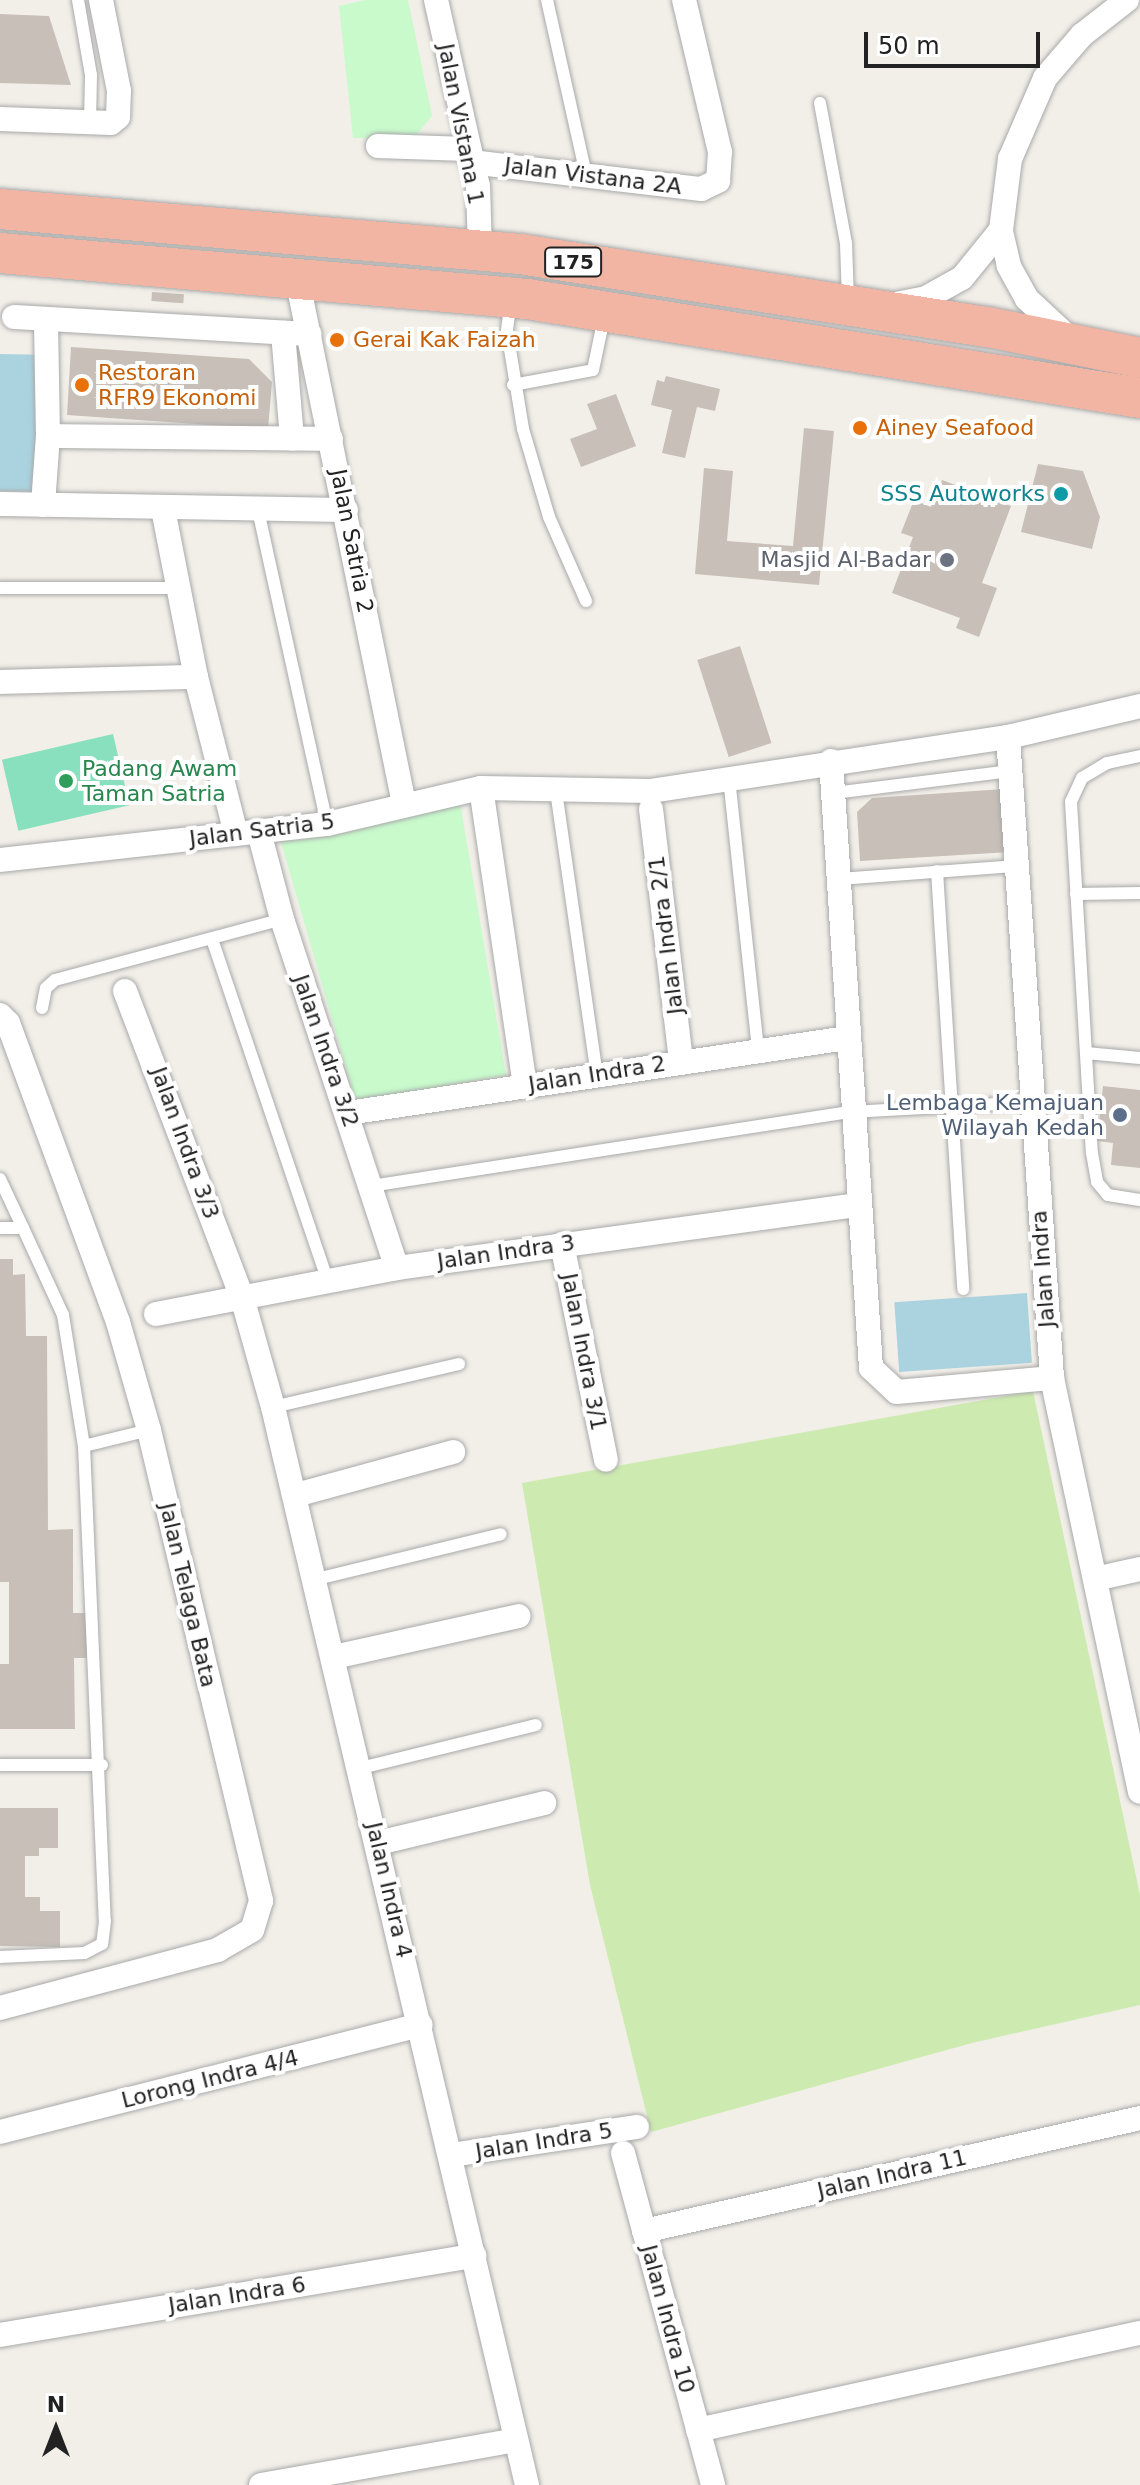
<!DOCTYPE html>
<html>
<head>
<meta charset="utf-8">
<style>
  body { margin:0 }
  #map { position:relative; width:1140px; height:2485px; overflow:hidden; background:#f2efe9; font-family:"DejaVu Sans",sans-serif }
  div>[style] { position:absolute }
  .grass>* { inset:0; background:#cdebb0 }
  .park>* { inset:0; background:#c8facc }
  .pitch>* { inset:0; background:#88e0be; transform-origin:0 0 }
  .water>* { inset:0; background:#aad3df; transform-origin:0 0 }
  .building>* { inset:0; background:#c7bfb8; transform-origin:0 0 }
  .roads { filter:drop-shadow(0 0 2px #a9a9a9) drop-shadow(0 0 2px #a9a9a9) }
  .service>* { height:12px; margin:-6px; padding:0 6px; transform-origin:6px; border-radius:6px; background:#fff }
  .minor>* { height:24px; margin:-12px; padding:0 12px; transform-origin:12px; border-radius:12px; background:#fff }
  .trunk>* { height:40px; margin:-20px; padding:0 20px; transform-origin:20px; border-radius:20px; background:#f2b4a3 }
  .dots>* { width:22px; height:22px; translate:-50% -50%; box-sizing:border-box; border:4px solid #fff; border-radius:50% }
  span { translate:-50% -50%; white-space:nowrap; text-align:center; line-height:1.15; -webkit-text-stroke:8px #fff; paint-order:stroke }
  .shield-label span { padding:2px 6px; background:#fff; border:2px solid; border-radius:6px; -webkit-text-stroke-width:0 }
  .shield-label { font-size:20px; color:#222; font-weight:700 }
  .street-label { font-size:22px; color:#222 }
  .food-label { font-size:22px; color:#c56008 }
  .left { translate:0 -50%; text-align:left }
  .culture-label { font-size:22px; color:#0d838f }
  .right { translate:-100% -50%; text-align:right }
  .worship-label { font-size:22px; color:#5b616d }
  .leisure-label { font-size:22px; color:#27864d }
  .service-label { font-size:22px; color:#4e5e75 }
  .north { position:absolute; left:16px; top:2389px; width:80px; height:80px; -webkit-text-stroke:6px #fff; paint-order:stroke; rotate:0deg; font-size:22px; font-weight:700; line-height:32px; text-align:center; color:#222 }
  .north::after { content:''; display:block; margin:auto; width:28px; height:36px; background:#222; clip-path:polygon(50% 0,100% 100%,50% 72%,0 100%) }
  .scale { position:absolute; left:864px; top:32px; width:176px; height:36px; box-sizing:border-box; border:4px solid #222; border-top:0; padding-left:10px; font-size:24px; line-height:28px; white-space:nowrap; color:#222; -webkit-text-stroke:6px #fff; paint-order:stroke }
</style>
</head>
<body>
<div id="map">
  <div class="grass">
    <div style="clip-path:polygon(1033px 1391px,1140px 1895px,1140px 2005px,972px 2043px,651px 2132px,590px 1885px,522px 1483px)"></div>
  </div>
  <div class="park">
    <div style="clip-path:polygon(365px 0,408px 0,432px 116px,414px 138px,353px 138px,339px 6px)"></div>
    <div style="clip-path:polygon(460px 802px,506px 1075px,356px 1102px,278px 832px)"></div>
  </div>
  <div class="pitch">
    <div style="left:113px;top:734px;width:73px;height:114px;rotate:77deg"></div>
  </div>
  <div class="water">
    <div style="left:0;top:354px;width:40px;height:137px;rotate:1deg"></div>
    <div style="left:1027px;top:1293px;width:70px;height:133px;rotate:86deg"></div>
  </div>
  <div class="building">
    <div style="clip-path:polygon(0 14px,49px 16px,71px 85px,0 83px)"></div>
    <div style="left:152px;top:292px;width:32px;height:9px;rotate:4deg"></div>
    <div style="clip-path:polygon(71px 347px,249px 359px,272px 382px,268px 429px,67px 415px)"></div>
    <div style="clip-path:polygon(666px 376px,720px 389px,715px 411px,697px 407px,685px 458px,662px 453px,672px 410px,651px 405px,657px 380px,664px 382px)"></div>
    <div style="clip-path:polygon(616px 394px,636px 446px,581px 467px,570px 439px,597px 429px,587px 404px)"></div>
    <div style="clip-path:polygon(804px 428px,834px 431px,819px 585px,695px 574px,704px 468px,733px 471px,727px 541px,793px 546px)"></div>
    <div style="clip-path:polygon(1038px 464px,1083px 471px,1100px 517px,1092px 549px,1021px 532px)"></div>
    <div style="clip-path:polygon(942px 480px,1011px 506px,982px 583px,997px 588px,979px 637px,956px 628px,960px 618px,892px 593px,913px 537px,901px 533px,914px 500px,931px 507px)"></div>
    <div style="left:740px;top:646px;width:102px;height:45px;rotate:72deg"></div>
    <div style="clip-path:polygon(1004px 789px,1010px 852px,860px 861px,857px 812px,872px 798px)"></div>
    <div style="clip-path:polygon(1103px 1086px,1140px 1090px,1140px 1168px,1111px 1165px,1113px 1143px,1097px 1141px)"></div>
    <div style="clip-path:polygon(0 1259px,13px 1259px,13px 1275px,25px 1274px,26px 1336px,47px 1336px,48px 1530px,73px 1529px,73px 1613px,86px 1613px,87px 1658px,74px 1658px,75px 1729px,0 1729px,0 1664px,9px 1664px,9px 1582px,0 1582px)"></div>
    <div style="clip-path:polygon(0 1808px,58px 1808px,58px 1848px,39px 1848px,39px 1856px,25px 1856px,25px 1897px,40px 1897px,40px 1911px,60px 1911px,60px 1947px,0 1946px)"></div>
  </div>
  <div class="roads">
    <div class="service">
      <div style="left:78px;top:0;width:76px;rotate:80.2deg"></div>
      <div style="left:91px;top:75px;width:47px;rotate:91.2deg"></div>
      <div style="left:547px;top:0;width:179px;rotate:77.4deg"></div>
      <div style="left:820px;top:103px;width:142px;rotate:79.5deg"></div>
      <div style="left:846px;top:243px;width:58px;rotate:88deg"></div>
      <div style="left:511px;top:301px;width:30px;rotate:98deg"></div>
      <div style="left:507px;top:331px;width:99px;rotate:80.7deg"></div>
      <div style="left:523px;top:429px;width:92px;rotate:73.5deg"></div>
      <div style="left:549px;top:517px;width:92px;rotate:66.2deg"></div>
      <div style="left:513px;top:385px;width:81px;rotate:-10.6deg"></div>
      <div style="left:593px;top:370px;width:53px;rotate:-78.1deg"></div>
      <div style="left:258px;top:510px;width:321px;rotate:77.6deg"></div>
      <div style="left:0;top:588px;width:179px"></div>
      <div style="left:1140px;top:756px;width:34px;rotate:168deg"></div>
      <div style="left:1107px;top:763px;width:29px;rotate:149deg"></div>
      <div style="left:1082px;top:778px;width:26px;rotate:115deg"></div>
      <div style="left:1071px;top:802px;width:352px;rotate:86.6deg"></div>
      <div style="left:1092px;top:1153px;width:29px;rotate:80deg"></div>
      <div style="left:1097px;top:1182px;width:17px;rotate:50deg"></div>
      <div style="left:1108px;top:1195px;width:32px;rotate:9deg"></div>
      <div style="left:729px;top:778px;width:275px;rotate:83.9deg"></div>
      <div style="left:556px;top:791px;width:286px;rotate:81.8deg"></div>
      <div style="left:834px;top:793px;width:178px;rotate:-7.1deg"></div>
      <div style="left:937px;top:871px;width:419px;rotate:86.4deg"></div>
      <div style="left:839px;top:879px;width:179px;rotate:-4.2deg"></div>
      <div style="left:1076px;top:894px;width:64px;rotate:-0.9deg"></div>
      <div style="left:212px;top:939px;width:361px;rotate:71.3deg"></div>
      <div style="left:42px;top:1008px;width:20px;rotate:-79deg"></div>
      <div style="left:46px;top:988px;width:12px;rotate:-42deg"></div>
      <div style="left:55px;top:980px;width:235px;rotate:-15deg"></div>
      <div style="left:1086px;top:1053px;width:54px;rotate:5.3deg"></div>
      <div style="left:0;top:1179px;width:54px;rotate:64.9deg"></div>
      <div style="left:371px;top:1186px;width:486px;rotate:-8.8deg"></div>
      <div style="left:851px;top:1112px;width:182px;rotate:-3.1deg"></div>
      <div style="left:0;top:1228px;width:23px"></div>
      <div style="left:23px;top:1228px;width:96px;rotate:65.3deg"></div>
      <div style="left:63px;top:1315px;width:133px;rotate:80.9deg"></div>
      <div style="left:84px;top:1446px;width:475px;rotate:87.5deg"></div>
      <div style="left:105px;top:1921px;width:23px;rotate:97deg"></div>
      <div style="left:102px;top:1944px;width:20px;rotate:153deg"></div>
      <div style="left:84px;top:1953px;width:84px;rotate:177.3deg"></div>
      <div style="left:273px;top:1407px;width:191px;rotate:-13deg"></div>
      <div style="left:84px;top:1446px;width:67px;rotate:-13.8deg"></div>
      <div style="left:317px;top:1579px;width:189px;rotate:-13.7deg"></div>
      <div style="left:0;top:1765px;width:102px"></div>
      <div style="left:361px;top:1768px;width:180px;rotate:-13.8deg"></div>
    </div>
    <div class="minor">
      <div style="left:436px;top:0;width:191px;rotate:77.3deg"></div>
      <div style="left:478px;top:186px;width:63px;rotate:88.2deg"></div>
      <div style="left:0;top:119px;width:111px;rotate:2.1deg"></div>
      <div style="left:111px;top:123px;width:9px;rotate:-41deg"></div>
      <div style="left:118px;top:117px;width:26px;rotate:-88deg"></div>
      <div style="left:119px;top:91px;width:93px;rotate:-101.2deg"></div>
      <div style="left:378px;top:146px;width:89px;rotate:1.9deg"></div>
      <div style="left:471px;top:162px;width:232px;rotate:6.7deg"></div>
      <div style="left:701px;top:189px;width:19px;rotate:-25deg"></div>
      <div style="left:718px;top:181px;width:29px;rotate:-86deg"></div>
      <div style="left:720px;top:152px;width:156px;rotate:-103.3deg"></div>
      <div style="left:297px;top:278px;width:537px;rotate:78.5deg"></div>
      <div style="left:896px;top:304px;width:31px;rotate:-11deg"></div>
      <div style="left:926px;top:298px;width:41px;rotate:-29.1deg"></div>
      <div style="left:962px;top:278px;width:62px;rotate:-50.9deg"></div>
      <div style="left:14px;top:317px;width:296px;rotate:3.3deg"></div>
      <div style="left:283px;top:333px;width:106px;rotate:85.1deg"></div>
      <div style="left:1068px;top:337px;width:56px;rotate:-137.2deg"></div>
      <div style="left:1027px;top:299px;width:38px;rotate:-119deg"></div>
      <div style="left:1009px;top:266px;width:37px;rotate:-103deg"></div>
      <div style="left:1001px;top:230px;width:72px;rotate:-82.8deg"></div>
      <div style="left:1010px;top:159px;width:88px;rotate:-66.6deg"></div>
      <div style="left:1045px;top:78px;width:57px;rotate:-49.3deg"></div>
      <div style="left:1082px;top:35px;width:57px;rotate:-37.9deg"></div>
      <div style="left:48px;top:436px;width:283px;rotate:0.6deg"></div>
      <div style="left:0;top:504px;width:346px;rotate:1deg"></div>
      <div style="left:43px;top:505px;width:69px;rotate:-85.9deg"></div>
      <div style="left:48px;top:436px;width:117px;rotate:-91deg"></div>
      <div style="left:163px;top:509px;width:171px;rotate:78.9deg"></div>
      <div style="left:196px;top:677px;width:162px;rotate:75.7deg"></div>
      <div style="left:0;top:682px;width:196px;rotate:-1.5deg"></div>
      <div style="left:1008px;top:737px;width:643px;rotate:86.07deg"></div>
      <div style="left:1052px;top:1378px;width:423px;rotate:78deg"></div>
      <div style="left:831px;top:761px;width:608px;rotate:86.23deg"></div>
      <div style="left:871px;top:1368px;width:35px;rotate:43deg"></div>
      <div style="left:897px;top:1392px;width:156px;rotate:-5.2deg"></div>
      <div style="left:481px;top:788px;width:300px;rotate:81.6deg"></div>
      <div style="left:651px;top:809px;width:254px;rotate:83.2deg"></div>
      <div style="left:259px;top:832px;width:90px;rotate:75.2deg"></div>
      <div style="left:282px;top:919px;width:367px;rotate:71.8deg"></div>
      <div style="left:0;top:860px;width:329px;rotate:-6.3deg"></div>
      <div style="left:327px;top:824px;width:158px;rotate:-13.2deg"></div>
      <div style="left:481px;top:788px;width:169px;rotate:1deg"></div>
      <div style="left:650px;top:791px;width:362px;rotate:-8.6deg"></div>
      <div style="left:1008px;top:737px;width:136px;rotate:-13.2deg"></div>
      <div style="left:125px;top:991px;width:328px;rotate:69.1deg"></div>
      <div style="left:242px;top:1297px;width:114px;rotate:74.3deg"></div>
      <div style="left:273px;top:1407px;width:1108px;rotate:76.74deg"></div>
      <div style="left:0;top:1015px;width:11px;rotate:45deg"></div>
      <div style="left:8px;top:1023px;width:319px;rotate:69.8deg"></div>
      <div style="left:118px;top:1322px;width:112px;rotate:74deg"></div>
      <div style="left:149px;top:1430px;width:484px;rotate:76.6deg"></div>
      <div style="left:261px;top:1901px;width:30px;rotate:107deg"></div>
      <div style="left:252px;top:1930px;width:39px;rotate:150deg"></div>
      <div style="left:218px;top:1950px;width:226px;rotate:165.1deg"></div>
      <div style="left:348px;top:1113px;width:505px;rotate:-8.55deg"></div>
      <div style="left:562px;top:1244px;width:220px;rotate:78.5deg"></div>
      <div style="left:156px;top:1314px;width:245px;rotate:-10.8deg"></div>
      <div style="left:397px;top:1268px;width:466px;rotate:-7.8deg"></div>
      <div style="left:296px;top:1495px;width:163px;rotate:-15.3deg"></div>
      <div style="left:1095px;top:1579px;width:46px;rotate:-12.5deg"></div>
      <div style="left:334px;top:1657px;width:189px;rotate:-12.5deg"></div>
      <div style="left:378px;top:1843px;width:171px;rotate:-13.5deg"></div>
      <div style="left:0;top:2132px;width:434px;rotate:-14.3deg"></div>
      <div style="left:623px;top:2153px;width:344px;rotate:74.8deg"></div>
      <div style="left:451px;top:2155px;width:188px;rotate:-8.6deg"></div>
      <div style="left:644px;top:2231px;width:509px;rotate:-12.83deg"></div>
      <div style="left:0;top:2335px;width:481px;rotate:-9.5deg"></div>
      <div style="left:698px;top:2430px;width:453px;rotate:-12.4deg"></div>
      <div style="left:261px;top:2485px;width:259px;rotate:-10deg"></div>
    </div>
    <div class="trunk">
      <div style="left:0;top:209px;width:522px;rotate:4.95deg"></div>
      <div style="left:520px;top:254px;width:474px;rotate:8.9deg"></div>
      <div style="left:988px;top:327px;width:155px;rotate:11.5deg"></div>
      <div style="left:0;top:253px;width:529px;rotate:4.99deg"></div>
      <div style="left:527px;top:299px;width:621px;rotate:9.17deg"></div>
    </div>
  </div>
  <div class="dots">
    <div style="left:337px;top:340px;background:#e8710a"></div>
    <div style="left:82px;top:385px;background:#e8710a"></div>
    <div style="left:860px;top:428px;background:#e8710a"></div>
    <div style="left:1061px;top:494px;background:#0f9aa8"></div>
    <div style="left:947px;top:560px;background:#6b7280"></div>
    <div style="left:66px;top:781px;background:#2e9e5b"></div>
    <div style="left:1120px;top:1115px;background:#5c6f8a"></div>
  </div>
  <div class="shield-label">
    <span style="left:573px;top:262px">175</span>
  </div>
  <div class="street-label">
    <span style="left:461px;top:124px;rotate:79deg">Jalan Vistana 1</span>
    <span style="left:593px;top:176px;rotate:7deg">Jalan Vistana 2A</span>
    <span style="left:352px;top:541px;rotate:79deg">Jalan Satria 2</span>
    <span style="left:262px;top:830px;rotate:-7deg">Jalan Satria 5</span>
    <span style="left:666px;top:935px;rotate:-97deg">Jalan Indra 2/1</span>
    <span style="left:326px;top:1051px;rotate:71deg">Jalan Indra 3/2</span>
    <span style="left:597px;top:1074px;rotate:-9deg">Jalan Indra 2</span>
    <span style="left:185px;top:1143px;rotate:70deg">Jalan Indra 3/3</span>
    <span style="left:506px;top:1252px;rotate:-8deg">Jalan Indra 3</span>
    <span style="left:1043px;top:1269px;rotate:-94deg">Jalan Indra</span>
    <span style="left:584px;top:1352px;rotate:79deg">Jalan Indra 3/1</span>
    <span style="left:188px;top:1595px;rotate:77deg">Jalan Telaga Bata</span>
    <span style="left:389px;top:1890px;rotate:77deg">Jalan Indra 4</span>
    <span style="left:210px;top:2079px;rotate:-14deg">Lorong Indra 4/4</span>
    <span style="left:544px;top:2141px;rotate:-9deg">Jalan Indra 5</span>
    <span style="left:892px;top:2174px;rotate:-13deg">Jalan Indra 11</span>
    <span style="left:237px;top:2295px;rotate:-9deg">Jalan Indra 6</span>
    <span style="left:668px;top:2319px;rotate:75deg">Jalan Indra 10</span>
  </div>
  <div class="food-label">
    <span class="left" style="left:353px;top:340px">Gerai Kak Faizah</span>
    <span class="left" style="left:98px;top:385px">Restoran<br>RFR9 Ekonomi</span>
    <span class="left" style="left:876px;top:428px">Ainey Seafood</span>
  </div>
  <div class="culture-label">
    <span class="right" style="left:1045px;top:494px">SSS Autoworks</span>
  </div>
  <div class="worship-label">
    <span class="right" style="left:931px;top:560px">Masjid Al-Badar</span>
  </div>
  <div class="leisure-label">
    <span class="left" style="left:82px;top:781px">Padang Awam<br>Taman Satria</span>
  </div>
  <div class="service-label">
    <span class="right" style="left:1104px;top:1115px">Lembaga Kemajuan<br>Wilayah Kedah</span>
  </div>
  <div class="north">N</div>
  <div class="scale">50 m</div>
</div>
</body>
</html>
